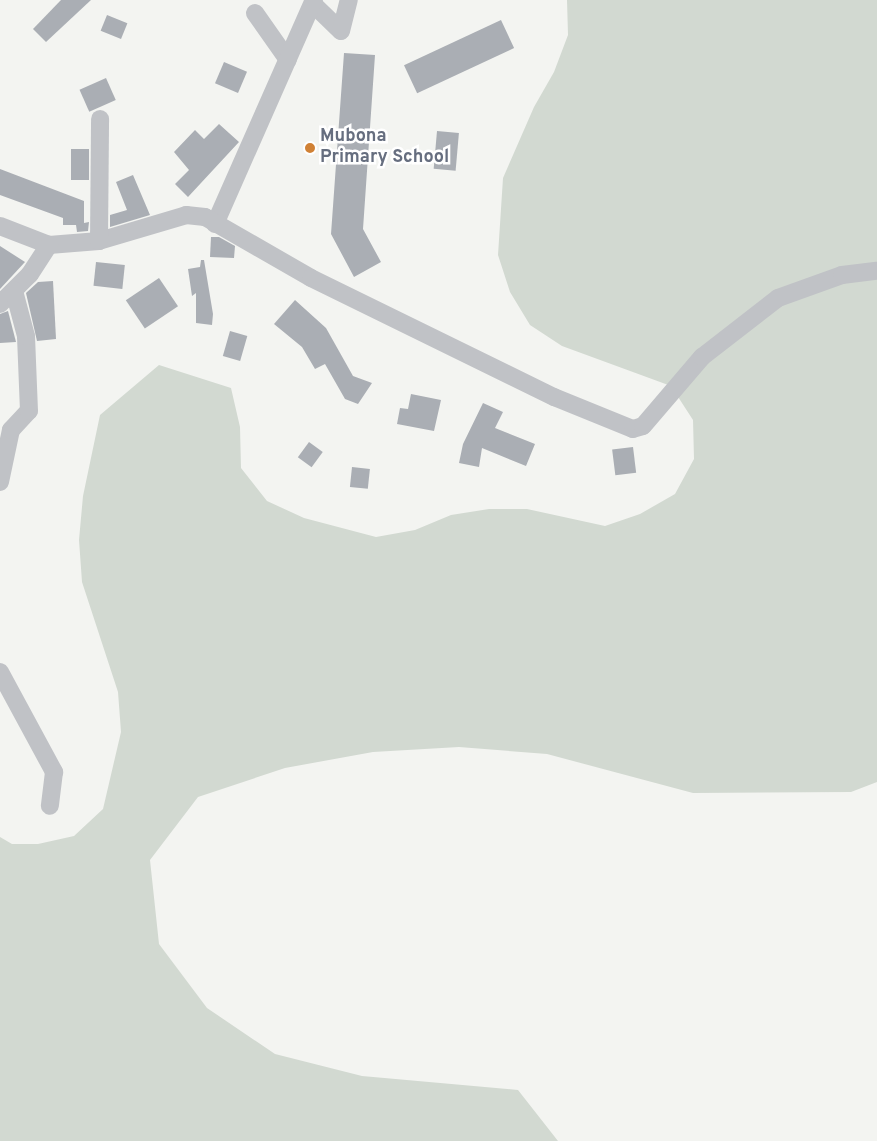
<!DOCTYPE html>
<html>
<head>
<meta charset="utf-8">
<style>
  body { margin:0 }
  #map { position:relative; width:877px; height:1141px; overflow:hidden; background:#f3f4f1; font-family:Overpass,sans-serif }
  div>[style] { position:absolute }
  .green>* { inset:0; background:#d2d9d1 }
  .building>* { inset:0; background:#aaaeb4; transform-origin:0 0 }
  .street>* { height:18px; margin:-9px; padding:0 9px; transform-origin:9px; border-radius:9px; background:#c0c2c6 }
  .dots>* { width:14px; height:14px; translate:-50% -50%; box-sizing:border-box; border:2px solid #fff; border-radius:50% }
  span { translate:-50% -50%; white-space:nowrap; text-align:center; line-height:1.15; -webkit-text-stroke:5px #fff; paint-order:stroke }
  .poi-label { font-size:18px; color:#666e7f; font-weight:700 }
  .left { translate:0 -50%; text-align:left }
</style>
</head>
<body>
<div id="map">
  <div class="green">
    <div style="clip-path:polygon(567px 0,877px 0,877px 782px,851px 792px,693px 793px,547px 754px,459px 747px,373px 752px,285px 768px,198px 797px,150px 860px,159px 944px,207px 1008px,275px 1054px,362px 1076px,518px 1090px,558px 1141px,0 1141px,0 837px,12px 844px,38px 844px,74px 836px,103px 809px,121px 732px,118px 692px,82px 582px,79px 540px,83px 496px,100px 415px,159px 365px,231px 388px,240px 427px,241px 468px,267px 501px,304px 518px,376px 537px,415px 530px,451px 515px,489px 509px,527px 509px,605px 526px,640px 514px,675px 494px,694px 459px,693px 420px,671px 386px,562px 346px,530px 325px,510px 292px,498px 255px,503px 178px,534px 107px,554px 72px,568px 35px)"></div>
  </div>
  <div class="building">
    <div style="clip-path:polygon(61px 0,91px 0,46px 42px,33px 29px)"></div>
    <div style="left:107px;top:15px;width:22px;height:17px;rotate:22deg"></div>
    <div style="left:501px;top:20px;width:31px;height:107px;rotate:65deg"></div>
    <div style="clip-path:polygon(344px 53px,375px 55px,363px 229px,381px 262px,354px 277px,331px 234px)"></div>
    <div style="left:224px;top:62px;width:25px;height:23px;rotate:23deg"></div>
    <div style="left:106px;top:78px;width:24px;height:29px;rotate:66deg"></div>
    <div style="clip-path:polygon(219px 124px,239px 142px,188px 197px,175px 184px,189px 170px,174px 152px,195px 130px,204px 139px)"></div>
    <div style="left:437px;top:131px;width:22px;height:38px;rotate:5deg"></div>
    <div style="left:89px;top:149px;width:31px;height:18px;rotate:90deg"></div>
    <div style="clip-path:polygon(0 169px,84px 201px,84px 223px,89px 222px,88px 231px,77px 232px,76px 225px,63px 225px,63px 218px,0 195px)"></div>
    <div style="clip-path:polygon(133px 175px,150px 215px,110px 227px,110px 215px,127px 210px,116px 182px)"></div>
    <div style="clip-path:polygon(211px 237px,219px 237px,235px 246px,234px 258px,210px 257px)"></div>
    <div style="clip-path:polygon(0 246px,25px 262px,0 289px)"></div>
    <div style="clip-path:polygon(201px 260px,204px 260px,213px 314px,212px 325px,196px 323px,196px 293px,192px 296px,188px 269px,200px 267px)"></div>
    <div style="left:96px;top:262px;width:29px;height:24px;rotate:6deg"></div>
    <div style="left:159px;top:278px;width:34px;height:40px;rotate:56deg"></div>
    <div style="clip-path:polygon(53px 281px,56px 339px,37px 341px,26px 293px,38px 282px)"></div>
    <div style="clip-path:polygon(295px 300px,326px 328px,353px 376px,372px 383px,358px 404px,345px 399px,325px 364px,315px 369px,302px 347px,274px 324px)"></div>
    <div style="clip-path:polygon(8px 311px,16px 342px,0 343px,0 314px)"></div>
    <div style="left:230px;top:331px;width:18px;height:26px;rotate:16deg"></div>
    <div style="clip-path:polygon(411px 394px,441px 400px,434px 431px,397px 424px,400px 408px,408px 409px)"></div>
    <div style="clip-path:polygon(483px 403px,503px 412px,495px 428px,535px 444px,526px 466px,482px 448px,479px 467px,459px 463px,463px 444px)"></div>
    <div style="left:309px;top:442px;width:17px;height:19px;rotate:36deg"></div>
    <div style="left:633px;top:447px;width:26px;height:21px;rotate:83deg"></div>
    <div style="left:352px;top:467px;width:18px;height:20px;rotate:6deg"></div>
  </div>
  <div class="street">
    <div style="left:314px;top:5px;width:37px;rotate:44deg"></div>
    <div style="left:341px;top:31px;width:32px;rotate:-76deg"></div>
    <div style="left:255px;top:13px;width:57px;rotate:54.9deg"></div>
    <div style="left:215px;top:224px;width:245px;rotate:-66.2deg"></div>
    <div style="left:0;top:226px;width:53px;rotate:21.2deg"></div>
    <div style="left:49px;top:245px;width:50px;rotate:-4.6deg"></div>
    <div style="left:99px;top:241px;width:91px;rotate:-16.6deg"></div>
    <div style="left:186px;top:215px;width:19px;rotate:6deg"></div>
    <div style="left:205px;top:217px;width:122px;rotate:29.9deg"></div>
    <div style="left:311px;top:278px;width:271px;rotate:26.1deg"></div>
    <div style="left:554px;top:397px;width:85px;rotate:22.1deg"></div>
    <div style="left:633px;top:429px;width:10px;rotate:-17deg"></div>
    <div style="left:643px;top:426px;width:91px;rotate:-49.5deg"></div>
    <div style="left:702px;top:357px;width:96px;rotate:-37.8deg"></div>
    <div style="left:778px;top:298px;width:68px;rotate:-19.8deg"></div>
    <div style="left:842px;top:275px;width:35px;rotate:-7deg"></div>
    <div style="left:99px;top:241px;width:122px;rotate:-89.5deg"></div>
    <div style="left:0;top:304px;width:42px;rotate:-45deg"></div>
    <div style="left:30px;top:274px;width:35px;rotate:-57deg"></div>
    <div style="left:0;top:482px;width:53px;rotate:-78.1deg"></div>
    <div style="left:11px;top:430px;width:26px;rotate:-47deg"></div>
    <div style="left:29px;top:411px;width:75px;rotate:-92.3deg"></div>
    <div style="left:26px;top:336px;width:47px;rotate:-104.9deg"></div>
    <div style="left:0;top:672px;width:114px;rotate:61.6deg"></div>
    <div style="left:54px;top:772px;width:34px;rotate:97deg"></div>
  </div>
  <div class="dots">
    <div style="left:310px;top:148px;background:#d08135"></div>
  </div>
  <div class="poi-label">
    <span class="left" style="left:320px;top:148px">Mubona<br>Primary School</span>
  </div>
</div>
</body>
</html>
